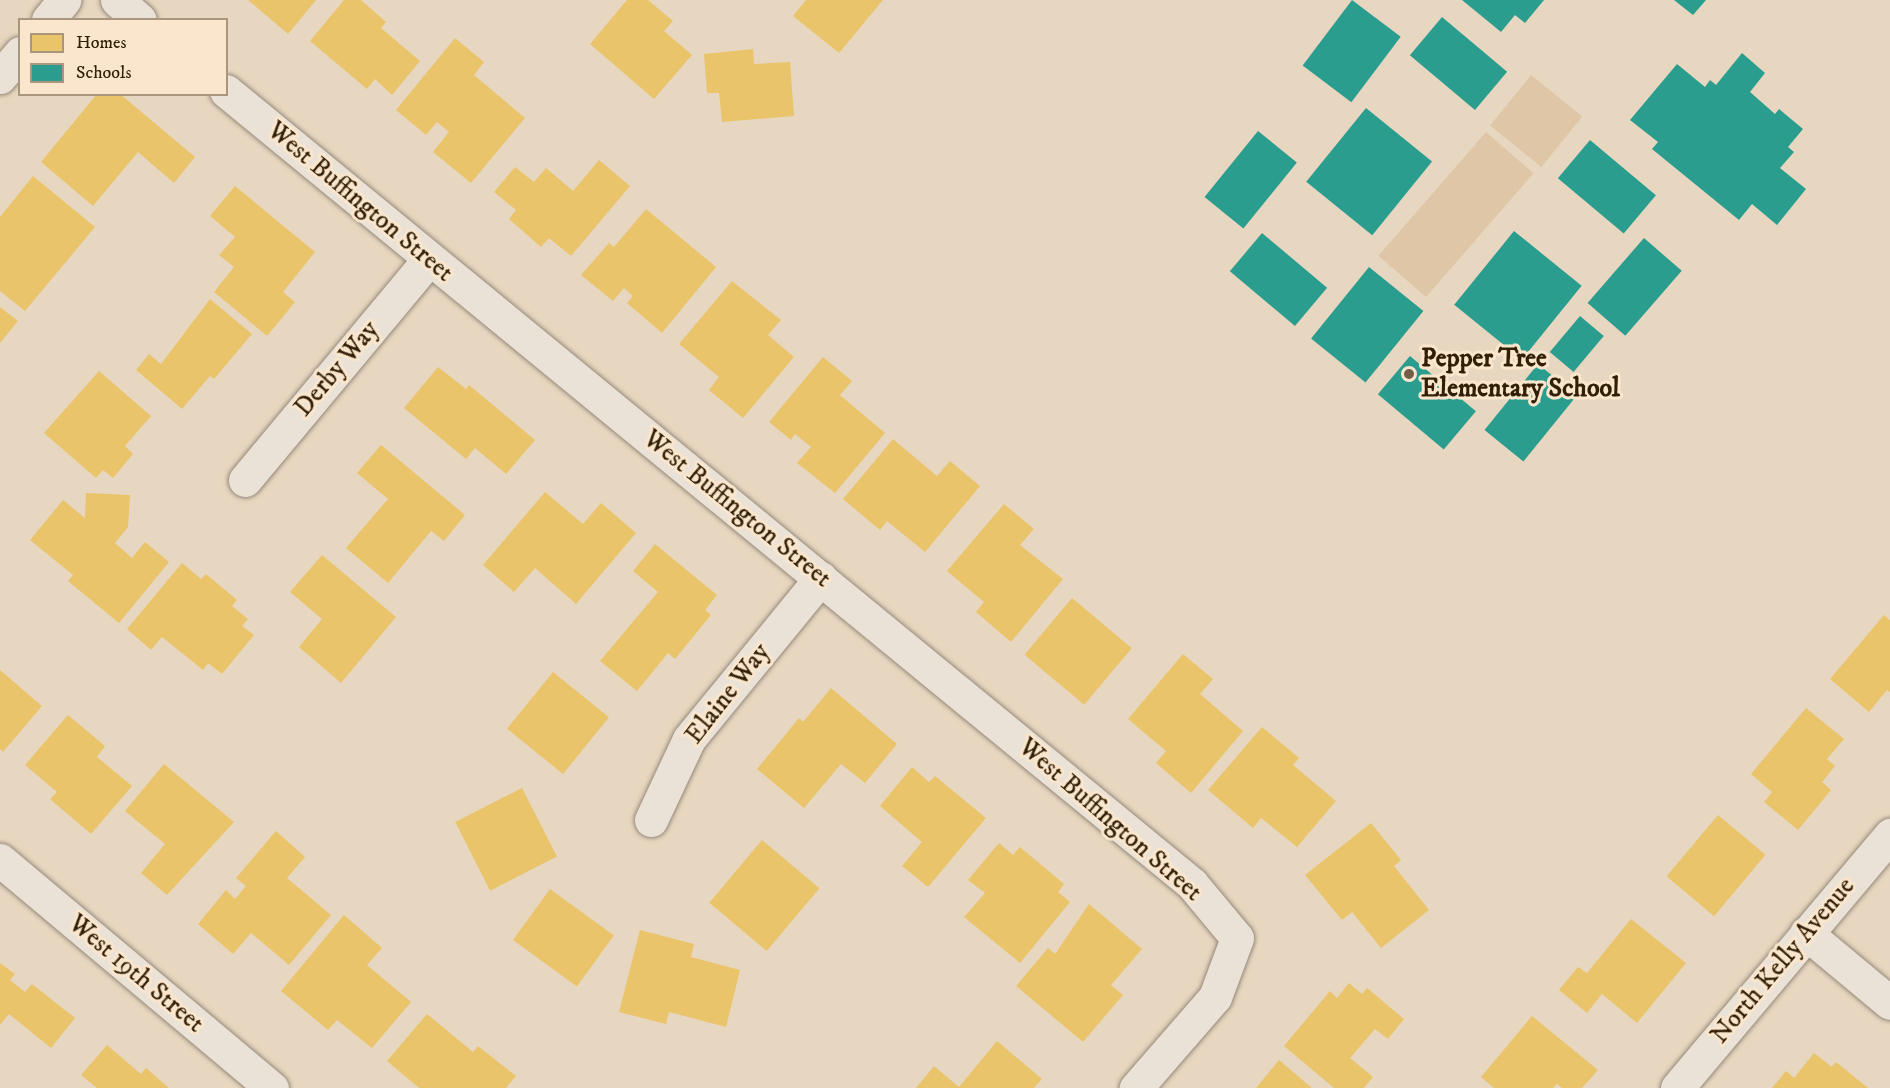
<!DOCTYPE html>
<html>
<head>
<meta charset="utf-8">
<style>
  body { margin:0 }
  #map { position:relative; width:1890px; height:1088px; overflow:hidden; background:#e8d7c0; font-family:"IM FELL DW Pica",serif }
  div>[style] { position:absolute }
  .green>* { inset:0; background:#dec6a7; transform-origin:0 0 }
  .homes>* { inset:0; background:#e9c46a; transform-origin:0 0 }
  .schools>* { inset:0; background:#2a9d8f; transform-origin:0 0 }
  .roads { filter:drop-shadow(0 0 2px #968a7a) drop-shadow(0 0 2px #968a7a) }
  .street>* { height:33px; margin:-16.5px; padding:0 16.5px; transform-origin:16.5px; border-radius:16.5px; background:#ebe2d7 }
  .secondary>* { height:33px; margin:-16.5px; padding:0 16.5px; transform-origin:16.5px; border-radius:16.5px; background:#ebe2d7 }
  .dots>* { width:16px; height:16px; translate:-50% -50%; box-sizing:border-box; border:3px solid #fae6cc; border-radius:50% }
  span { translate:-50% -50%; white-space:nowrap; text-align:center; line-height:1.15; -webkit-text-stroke:6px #fae6cc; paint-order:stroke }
  .street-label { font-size:26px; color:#321e06 }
  .poi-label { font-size:26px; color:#321e06; font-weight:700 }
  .left { translate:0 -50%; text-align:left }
  .legend { position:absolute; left:18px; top:18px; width:210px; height:78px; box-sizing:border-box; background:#fae6cc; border:2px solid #aa967d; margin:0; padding:8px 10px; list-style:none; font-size:18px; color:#321e06 }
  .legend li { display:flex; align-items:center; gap:12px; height:30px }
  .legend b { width:30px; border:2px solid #aa967d }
</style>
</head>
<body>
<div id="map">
  <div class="green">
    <div style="left:1531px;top:75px;width:66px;height:65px;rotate:39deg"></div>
    <div style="left:1486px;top:132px;width:63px;height:164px;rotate:41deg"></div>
  </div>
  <div class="homes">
    <div style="clip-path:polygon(248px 0,316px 0,288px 34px)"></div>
    <div style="clip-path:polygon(344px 0,361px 0,386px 22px,381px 28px,420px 61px,392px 95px,375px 79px,367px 89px,310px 41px)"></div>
    <div style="clip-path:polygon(627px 0,648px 0,673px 21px,664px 31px,692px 55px,654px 99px,590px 44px)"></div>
    <div style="clip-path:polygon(806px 0,883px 0,839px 53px,793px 16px)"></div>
    <div style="clip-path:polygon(455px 38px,484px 62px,474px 75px,525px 118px,471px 183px,433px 152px,449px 132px,437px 122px,426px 135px,396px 110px)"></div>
    <div style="clip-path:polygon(753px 49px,754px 64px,790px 62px,794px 116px,722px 122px,719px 93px,707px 93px,704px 54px)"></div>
    <div style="clip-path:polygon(97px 94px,120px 94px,195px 157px,174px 183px,138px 152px,93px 206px,41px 162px)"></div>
    <div style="clip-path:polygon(599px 160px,630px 186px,571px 256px,549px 238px,541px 247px,509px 219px,516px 210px,494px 192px,515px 167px,534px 182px,546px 168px,573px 191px)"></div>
    <div style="clip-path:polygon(33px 176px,95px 227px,25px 311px,0 291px,0 217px)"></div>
    <div style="clip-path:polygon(235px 186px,315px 252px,283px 292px,295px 302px,267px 336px,214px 292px,234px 267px,219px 255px,235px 237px,210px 216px)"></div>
    <div style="clip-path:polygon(646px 209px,716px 267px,662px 333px,627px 303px,633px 296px,624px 288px,613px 301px,581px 275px,609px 243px,614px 247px)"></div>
    <div style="clip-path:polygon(732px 281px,781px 320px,768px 335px,794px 357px,743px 418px,709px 390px,719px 377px,679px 344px)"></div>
    <div style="clip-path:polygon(210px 299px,252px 334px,214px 379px,210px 376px,182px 409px,136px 370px,149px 354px,161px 364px)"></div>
    <div style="clip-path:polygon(0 307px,18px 321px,0 343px)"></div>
    <div style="clip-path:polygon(823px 357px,852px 381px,840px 395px,885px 433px,835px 493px,797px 463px,811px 447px,795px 434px,791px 440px,769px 422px)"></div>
    <div style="clip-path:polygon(438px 367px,466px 389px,469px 385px,535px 440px,506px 474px,475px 448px,466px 459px,404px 408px)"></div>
    <div style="clip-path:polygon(99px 371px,151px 416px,125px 446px,133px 454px,113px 478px,103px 470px,96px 478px,44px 433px)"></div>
    <div style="clip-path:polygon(893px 439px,937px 476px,950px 461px,980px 486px,925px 552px,887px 521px,880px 530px,843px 499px)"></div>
    <div style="clip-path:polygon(381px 445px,465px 515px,444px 541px,431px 531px,388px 583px,346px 548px,388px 499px,357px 473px)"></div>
    <div style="clip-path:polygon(545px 492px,583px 524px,601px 503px,636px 533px,576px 604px,535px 568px,514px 592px,483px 565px)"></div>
    <div style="clip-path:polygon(86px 493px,130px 495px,128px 527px,115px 543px,132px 558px,145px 542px,169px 562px,119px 623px,68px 581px,73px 575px,30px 540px,63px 500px,85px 518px)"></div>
    <div style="clip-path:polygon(1004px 504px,1034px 529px,1020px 545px,1063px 579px,1011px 642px,976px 612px,984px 602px,947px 571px)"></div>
    <div style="clip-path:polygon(655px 544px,717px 595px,705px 610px,711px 615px,675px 659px,668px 653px,637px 691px,600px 661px,658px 592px,633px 571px)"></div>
    <div style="clip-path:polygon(322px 555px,396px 617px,341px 683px,299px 647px,322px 619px,290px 592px)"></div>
    <div style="clip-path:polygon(182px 563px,201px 579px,206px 574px,237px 600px,232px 606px,248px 619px,242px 626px,254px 635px,222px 674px,208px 663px,203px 670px,162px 637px,151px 650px,127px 629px)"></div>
    <div style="left:1072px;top:598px;width:78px;height:74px;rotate:40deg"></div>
    <div style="clip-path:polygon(1884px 615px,1890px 620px,1890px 692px,1887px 690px,1869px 712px,1830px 679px)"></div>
    <div style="clip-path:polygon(1183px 654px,1213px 679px,1200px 694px,1243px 731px,1191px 793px,1156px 763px,1166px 751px,1128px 719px)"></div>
    <div style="clip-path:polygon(0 670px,42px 706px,3px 752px,0 749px)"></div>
    <div style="left:553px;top:672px;width:72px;height:73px;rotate:39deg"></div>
    <div style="clip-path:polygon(831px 688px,897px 744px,865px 783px,841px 764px,804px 808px,757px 769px,799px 718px,803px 722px)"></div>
    <div style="clip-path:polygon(1806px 708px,1844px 739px,1827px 759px,1835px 766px,1822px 782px,1831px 790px,1798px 830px,1764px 802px,1772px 792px,1751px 774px)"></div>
    <div style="clip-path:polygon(68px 715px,105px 746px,97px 757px,132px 786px,91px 834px,50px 799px,57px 792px,25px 765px)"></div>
    <div style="clip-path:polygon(1262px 727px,1299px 758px,1293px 765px,1336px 801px,1297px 847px,1261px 818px,1253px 828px,1208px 790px)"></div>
    <div style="clip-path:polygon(164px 764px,234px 822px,167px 895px,141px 873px,165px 844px,125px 811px)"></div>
    <div style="clip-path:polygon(912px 767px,929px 782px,935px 776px,986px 818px,928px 887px,902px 866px,922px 842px,880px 806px)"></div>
    <div style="left:522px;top:788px;width:77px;height:75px;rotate:63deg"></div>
    <div style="left:1718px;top:815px;width:62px;height:80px;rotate:40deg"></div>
    <div style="clip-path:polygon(1371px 823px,1401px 860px,1394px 866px,1429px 910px,1381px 948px,1352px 912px,1342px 920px,1305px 875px)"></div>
    <div style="clip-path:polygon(276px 831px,305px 857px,287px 878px,331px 915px,289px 965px,251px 933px,233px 954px,198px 924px,226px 890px,235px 899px,246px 886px,236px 878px)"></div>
    <div style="left:762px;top:840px;width:75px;height:82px;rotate:40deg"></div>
    <div style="clip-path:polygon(999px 843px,1013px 855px,1020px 847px,1064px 884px,1058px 892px,1070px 902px,1020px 963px,964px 917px,985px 893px,968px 880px)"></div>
    <div style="left:550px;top:889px;width:79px;height:63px;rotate:36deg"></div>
    <div style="clip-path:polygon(1089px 904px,1142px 949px,1111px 985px,1123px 995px,1083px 1042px,1016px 986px,1048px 948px,1055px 954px)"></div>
    <div style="clip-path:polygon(344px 915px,382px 948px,367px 965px,411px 1002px,372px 1048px,337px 1020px,328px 1030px,281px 991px)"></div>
    <div style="clip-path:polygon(1631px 919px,1686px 963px,1637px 1023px,1602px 994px,1587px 1013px,1559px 990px,1578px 967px,1587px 973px)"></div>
    <div style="clip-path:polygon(640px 930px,694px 944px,691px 957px,740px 970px,726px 1027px,669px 1012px,666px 1024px,619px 1012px)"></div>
    <div style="clip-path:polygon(0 963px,15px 974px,10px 980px,25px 992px,32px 984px,75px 1018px,51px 1048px,9px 1014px,0 1025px)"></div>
    <div style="clip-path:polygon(1349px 983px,1362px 994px,1367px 988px,1404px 1019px,1388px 1039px,1375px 1029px,1350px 1058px,1373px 1077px,1364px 1088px,1334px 1088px,1284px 1046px,1330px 991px,1337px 998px)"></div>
    <div style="clip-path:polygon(427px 1014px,473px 1052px,478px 1046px,516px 1076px,506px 1088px,419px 1088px,387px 1061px)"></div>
    <div style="clip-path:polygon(1532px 1016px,1598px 1070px,1582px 1088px,1562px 1088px,1557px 1084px,1553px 1088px,1494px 1088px,1481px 1077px)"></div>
    <div style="clip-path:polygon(997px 1041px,1042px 1079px,1034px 1088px,916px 1088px,934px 1066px,959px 1087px)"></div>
    <div style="clip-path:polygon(107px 1045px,141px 1074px,146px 1068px,169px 1088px,97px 1088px,81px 1075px)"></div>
    <div style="clip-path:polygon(1814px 1053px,1832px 1067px,1836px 1062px,1868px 1088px,1772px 1088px,1786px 1071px,1794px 1078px)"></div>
    <div style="clip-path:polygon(1279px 1060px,1312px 1088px,1256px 1088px)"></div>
  </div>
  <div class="schools">
    <div style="left:1352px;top:0;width:61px;height:82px;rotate:37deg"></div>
    <div style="clip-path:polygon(1462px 0,1544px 0,1525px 23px,1515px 15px,1501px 32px)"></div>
    <div style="clip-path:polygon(1674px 0,1706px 0,1693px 15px)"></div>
    <div style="left:1442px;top:17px;width:85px;height:50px;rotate:40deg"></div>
    <div style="clip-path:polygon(1742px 53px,1765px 73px,1750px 92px,1775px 114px,1779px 109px,1803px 129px,1788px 147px,1794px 152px,1780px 168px,1806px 189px,1777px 225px,1752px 204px,1739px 220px,1652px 149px,1658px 142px,1630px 120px,1677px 64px,1705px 87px,1710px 80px,1716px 85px)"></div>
    <div style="left:1366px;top:108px;width:85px;height:95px;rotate:39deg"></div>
    <div style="left:1258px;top:131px;width:50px;height:85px;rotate:39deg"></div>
    <div style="left:1590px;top:140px;width:86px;height:50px;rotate:40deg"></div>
    <div style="left:1514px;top:231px;width:87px;height:95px;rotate:39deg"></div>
    <div style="left:1262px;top:233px;width:85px;height:50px;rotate:40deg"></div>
    <div style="left:1644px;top:238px;width:50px;height:86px;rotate:41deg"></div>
    <div style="left:1369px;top:267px;width:70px;height:92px;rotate:39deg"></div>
    <div style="left:1580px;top:316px;width:31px;height:47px;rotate:40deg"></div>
    <div style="left:1410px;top:356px;width:86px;height:50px;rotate:40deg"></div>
    <div style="left:1538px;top:364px;width:50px;height:85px;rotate:39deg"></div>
  </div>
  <div class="roads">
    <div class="street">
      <div style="left:117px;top:0;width:30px;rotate:41deg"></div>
      <div style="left:48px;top:20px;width:26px;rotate:-51deg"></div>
      <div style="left:0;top:77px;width:31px;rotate:-50deg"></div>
      <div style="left:226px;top:91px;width:1250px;rotate:39.38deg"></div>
      <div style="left:1192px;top:884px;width:70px;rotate:50.2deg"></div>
      <div style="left:1237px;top:938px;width:63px;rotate:110.4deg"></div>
      <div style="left:1215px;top:997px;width:121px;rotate:131deg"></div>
      <div style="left:245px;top:480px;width:288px;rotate:-50.2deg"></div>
      <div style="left:651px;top:820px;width:89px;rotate:-64.9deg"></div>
      <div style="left:689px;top:739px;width:208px;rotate:-50.7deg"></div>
      <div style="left:1806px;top:933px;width:109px;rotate:39.8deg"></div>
      <div style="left:1677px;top:1088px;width:331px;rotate:-49.9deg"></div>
    </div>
    <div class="secondary">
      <div style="left:0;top:860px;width:355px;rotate:40deg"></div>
    </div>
  </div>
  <div class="dots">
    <div style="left:1409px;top:374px;background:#725f47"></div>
  </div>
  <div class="street-label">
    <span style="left:360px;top:202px;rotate:40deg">West Buffington Street</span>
    <span style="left:337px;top:369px;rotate:-50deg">Derby Way</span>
    <span style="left:737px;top:509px;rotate:39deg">West Buffington Street</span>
    <span style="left:728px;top:694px;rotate:-52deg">Elaine Way</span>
    <span style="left:1110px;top:820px;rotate:41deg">West Buffington Street</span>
    <span style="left:1783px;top:961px;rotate:-50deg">North Kelly Avenue</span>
    <span style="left:136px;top:974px;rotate:40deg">West 19th Street</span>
  </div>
  <div class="poi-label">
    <span class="left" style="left:1421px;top:374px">Pepper Tree<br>Elementary School</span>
  </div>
  <ul class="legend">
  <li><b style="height:16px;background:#e9c46a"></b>Homes</li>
  <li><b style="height:16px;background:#2a9d8f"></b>Schools</li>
  </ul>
</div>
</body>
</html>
